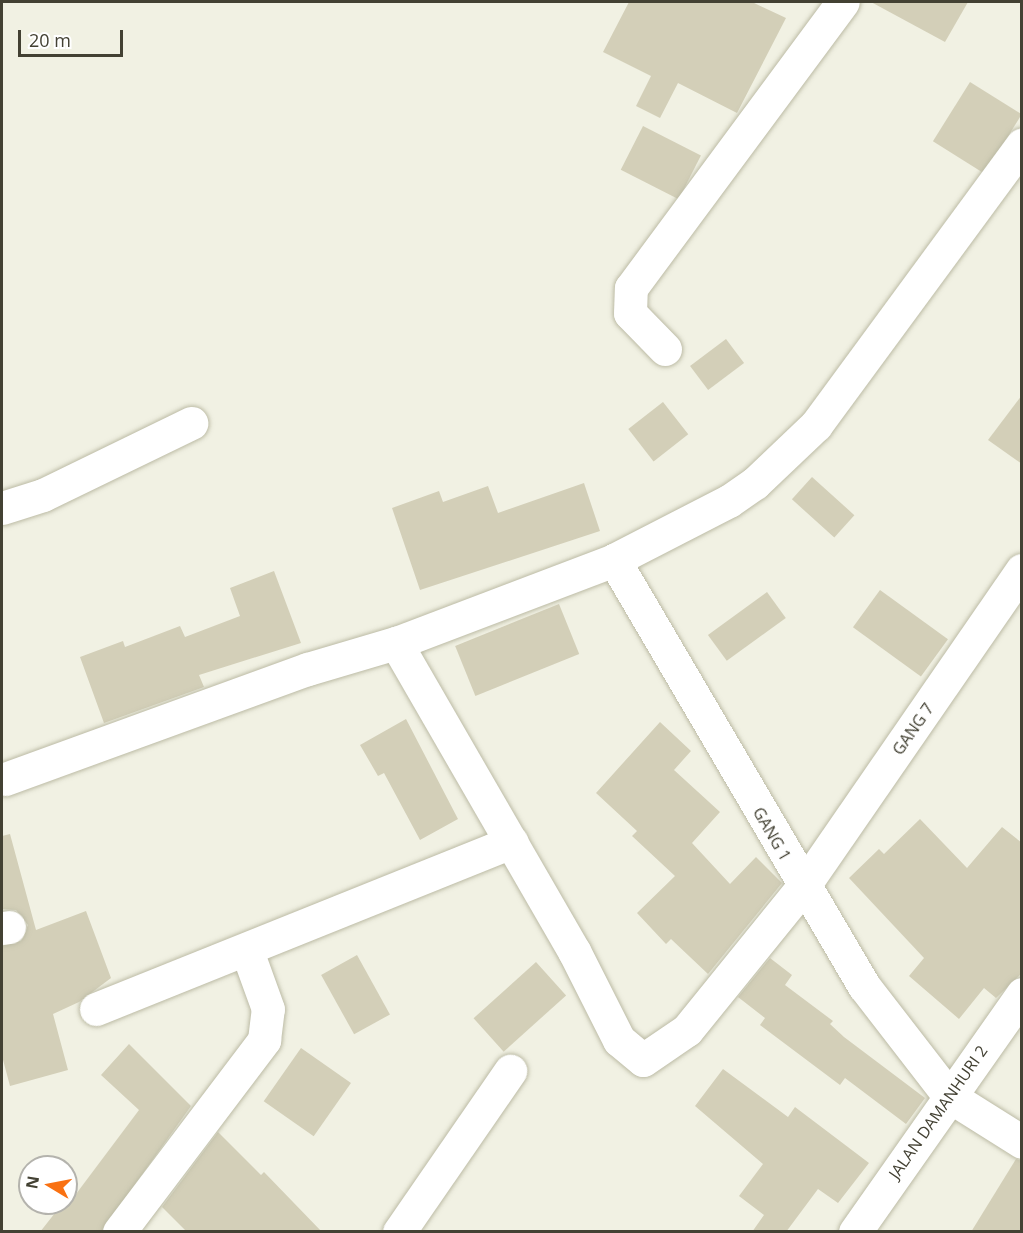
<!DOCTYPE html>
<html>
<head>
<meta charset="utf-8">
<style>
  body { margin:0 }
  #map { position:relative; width:1023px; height:1233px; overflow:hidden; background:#f1f1e3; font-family:"Open Sans",sans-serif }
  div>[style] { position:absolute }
  .building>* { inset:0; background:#d3cfb8; transform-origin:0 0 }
  .roads { filter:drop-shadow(0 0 2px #bcbba5) drop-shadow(0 0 2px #bcbba5) }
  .minor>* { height:33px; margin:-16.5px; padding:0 16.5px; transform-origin:16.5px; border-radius:16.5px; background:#fff }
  span { translate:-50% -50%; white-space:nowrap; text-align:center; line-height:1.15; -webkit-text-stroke:4.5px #fff; paint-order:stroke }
  .street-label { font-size:16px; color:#434133 }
  .frame { position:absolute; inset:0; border:3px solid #434133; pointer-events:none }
  .north { position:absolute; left:18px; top:1155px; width:60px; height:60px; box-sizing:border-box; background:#fff; border:2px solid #b4b3ad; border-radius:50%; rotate:280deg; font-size:16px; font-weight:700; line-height:24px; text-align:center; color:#434133 }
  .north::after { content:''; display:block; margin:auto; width:21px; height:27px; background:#f97112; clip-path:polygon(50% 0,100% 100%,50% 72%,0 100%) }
  .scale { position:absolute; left:18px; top:30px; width:105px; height:27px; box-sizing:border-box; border:3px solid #434133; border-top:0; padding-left:8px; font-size:18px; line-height:21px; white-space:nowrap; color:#434133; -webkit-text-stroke:4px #fff; paint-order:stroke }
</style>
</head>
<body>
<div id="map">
  <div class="building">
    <div style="clip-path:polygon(629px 2px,752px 2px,786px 18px,737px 113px,678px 83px,660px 118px,636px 106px,651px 76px,603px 52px)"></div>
    <div style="clip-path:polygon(871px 2px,968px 2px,945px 42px)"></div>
    <div style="left:970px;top:82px;width:61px;height:70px;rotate:32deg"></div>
    <div style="left:643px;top:126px;width:65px;height:49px;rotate:27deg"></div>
    <div style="left:726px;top:339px;width:30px;height:45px;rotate:53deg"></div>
    <div style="clip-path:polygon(1022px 395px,1022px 464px,988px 440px)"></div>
    <div style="left:663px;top:402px;width:41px;height:44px;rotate:52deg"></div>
    <div style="left:812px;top:477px;width:57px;height:30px;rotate:42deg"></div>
    <div style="clip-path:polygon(584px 483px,600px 531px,420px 590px,392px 508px,439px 491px,443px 502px,488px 486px,498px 513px)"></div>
    <div style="clip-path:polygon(274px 571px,301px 643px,199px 675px,204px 687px,104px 723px,80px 657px,123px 641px,125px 647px,180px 626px,185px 637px,240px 616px,230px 588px)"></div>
    <div style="left:880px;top:590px;width:84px;height:46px;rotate:36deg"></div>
    <div style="left:767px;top:592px;width:32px;height:73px;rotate:54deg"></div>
    <div style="left:559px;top:604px;width:54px;height:112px;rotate:68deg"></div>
    <div style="clip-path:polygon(406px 719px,458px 819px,420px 840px,384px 773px,378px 776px,360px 745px)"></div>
    <div style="clip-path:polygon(660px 722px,691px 751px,674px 770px,720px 812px,692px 843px,730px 884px,756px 857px,782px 883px,708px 974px,671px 939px,666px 944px,637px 913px,675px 876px,632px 836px,637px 831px,596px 793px)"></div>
    <div style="clip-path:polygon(920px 819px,967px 868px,1002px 827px,1022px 843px,1022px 973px,996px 998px,984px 988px,959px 1019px,909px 976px,924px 958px,849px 878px,879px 849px,884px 854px)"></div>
    <div style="clip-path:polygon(10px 834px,36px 930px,86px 911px,111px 978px,79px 1002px,53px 1014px,68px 1070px,10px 1086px,2px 1056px,2px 946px,21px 941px,28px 925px,16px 910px,2px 909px,2px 836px)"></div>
    <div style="left:357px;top:955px;width:68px;height:41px;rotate:61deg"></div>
    <div style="clip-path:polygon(770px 958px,792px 975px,785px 985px,833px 1021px,830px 1024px,844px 1037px,925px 1098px,906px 1124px,845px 1078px,840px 1085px,760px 1025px,765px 1018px,738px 997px)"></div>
    <div style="left:536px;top:962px;width:45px;height:84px;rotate:48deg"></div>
    <div style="clip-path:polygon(129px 1044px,191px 1106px,101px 1232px,40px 1232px,66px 1199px,70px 1202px,139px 1110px,101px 1075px)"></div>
    <div style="left:301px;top:1048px;width:61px;height:65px;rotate:35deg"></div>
    <div style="clip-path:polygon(723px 1069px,788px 1117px,795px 1107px,869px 1163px,838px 1203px,818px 1189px,786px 1232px,752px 1232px,764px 1215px,739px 1196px,763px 1164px,695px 1106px)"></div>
    <div style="clip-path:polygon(218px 1132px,261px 1175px,264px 1172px,322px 1232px,187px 1232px,162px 1207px)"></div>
    <div style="clip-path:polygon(1016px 1159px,1022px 1161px,1022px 1232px,971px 1232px)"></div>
  </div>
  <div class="roads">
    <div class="minor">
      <div style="left:665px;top:349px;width:50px;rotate:-134.2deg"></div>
      <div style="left:630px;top:313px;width:25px;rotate:-88deg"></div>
      <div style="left:631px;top:288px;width:356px;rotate:-53.5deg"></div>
      <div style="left:2px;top:508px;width:43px;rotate:-17.6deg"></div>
      <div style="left:43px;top:495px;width:165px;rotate:-25.9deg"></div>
      <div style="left:614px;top:560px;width:494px;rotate:59.6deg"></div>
      <div style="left:864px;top:986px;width:139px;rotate:52.3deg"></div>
      <div style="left:949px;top:1096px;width:86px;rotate:32.2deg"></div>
      <div style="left:396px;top:643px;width:356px;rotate:60deg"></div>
      <div style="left:574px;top:951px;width:100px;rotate:63.2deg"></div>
      <div style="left:619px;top:1040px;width:31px;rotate:40deg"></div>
      <div style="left:643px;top:1060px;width:53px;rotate:-34.3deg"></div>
      <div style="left:687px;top:1030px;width:184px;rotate:-51deg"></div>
      <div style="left:803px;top:887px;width:385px;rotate:-55.4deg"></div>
      <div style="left:5px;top:779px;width:322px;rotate:-20deg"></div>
      <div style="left:308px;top:669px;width:92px;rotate:-16.5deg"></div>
      <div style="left:396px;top:643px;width:233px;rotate:-20.8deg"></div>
      <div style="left:614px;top:560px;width:129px;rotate:-27.2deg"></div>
      <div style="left:729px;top:501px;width:32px;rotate:-35deg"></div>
      <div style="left:755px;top:483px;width:84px;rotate:-43.6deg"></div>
      <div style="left:816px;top:425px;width:348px;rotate:-53.7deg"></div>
      <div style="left:2px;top:928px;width:7px;rotate:-8deg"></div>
      <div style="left:96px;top:1009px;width:448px;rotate:-21.9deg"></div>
      <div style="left:119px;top:1232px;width:241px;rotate:-52.9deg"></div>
      <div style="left:264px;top:1040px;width:31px;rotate:-83deg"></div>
      <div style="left:268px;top:1009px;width:62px;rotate:-109.9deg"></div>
      <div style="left:399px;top:1232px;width:196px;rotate:-55.4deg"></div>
      <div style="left:855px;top:1232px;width:291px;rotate:-54.9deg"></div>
    </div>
  </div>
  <div class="street-label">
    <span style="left:913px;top:729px;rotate:-55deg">GANG 7</span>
    <span style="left:772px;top:834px;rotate:60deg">GANG 1</span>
    <span style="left:938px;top:1112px;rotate:-55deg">JALAN DAMANHURI 2</span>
  </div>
  <div class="frame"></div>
  <div class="north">N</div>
  <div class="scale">20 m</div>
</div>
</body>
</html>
